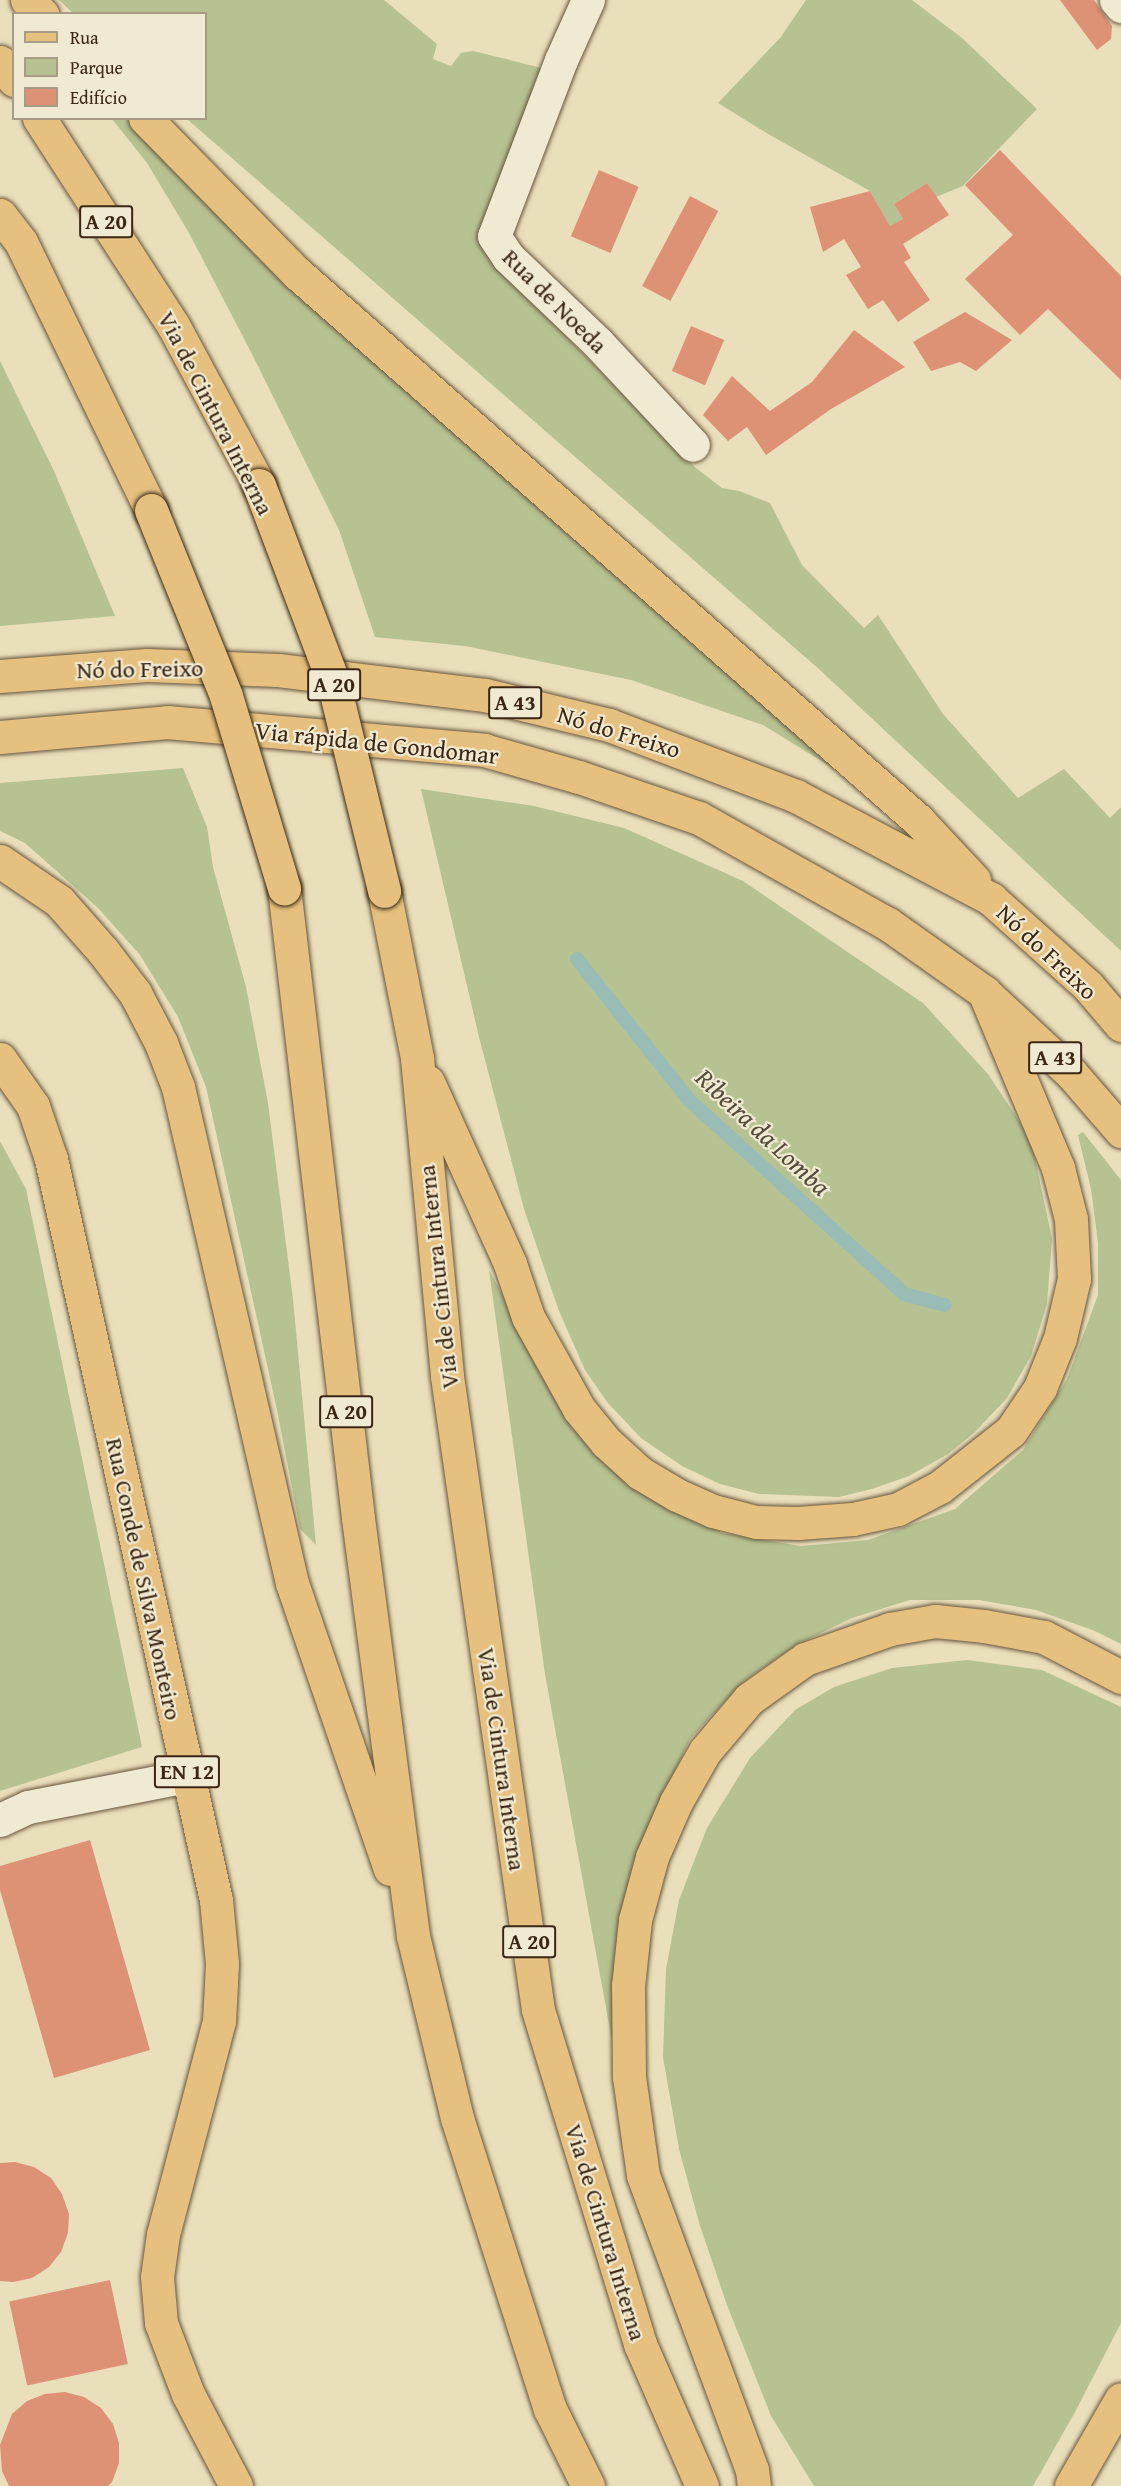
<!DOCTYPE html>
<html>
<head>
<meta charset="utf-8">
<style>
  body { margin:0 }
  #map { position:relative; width:1121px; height:2486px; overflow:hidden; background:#eadfbb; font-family:"Gentium Book Plus",serif }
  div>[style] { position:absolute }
  .green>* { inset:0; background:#b6c291 }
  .stream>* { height:14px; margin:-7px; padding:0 7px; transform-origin:7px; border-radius:7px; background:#99bcb7 }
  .building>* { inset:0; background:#dd9276; transform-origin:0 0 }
  .roads { filter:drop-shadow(0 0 2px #67553d) drop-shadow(0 0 2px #67553d) }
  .minor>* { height:33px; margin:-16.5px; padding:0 16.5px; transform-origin:16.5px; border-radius:16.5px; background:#f1ead3 }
  .major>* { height:33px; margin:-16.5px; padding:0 16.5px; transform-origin:16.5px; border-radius:16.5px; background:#e5c07e }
  .highway>* { height:33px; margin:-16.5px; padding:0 16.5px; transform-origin:16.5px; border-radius:16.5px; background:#e5c07e }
  .bridges { filter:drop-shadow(0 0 2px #3b2713) drop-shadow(0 0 2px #3b2713) }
  .highway-bridge>* { height:33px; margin:-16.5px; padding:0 16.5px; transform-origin:16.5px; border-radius:16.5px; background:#e5c07e }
  span { translate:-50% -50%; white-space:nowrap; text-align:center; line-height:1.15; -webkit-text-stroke:4.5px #f1ead3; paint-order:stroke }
  .shield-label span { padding:2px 4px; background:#f1ead3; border:2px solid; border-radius:4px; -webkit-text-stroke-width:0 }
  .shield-label { font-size:22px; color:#3b2713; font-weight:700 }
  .street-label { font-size:24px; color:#3b2713 }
  .water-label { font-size:26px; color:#524c3c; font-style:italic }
  .legend { position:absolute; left:12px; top:12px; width:195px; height:108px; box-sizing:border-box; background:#f1ead3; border:2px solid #a89c86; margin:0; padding:8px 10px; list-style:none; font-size:18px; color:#3b2713 }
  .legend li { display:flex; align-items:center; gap:12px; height:30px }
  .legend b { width:30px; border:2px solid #a89c86 }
</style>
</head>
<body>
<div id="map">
  <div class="green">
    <div style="clip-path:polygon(59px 0,384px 0,437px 44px,433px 59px,451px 66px,461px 53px,473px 51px,546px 69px,483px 233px,526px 296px,696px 468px,722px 488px,739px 491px,770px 503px,802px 565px,864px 628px,878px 615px,943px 714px,1018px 798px,1064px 769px,1110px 818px,1121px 807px,1121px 951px,820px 670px,187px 119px,206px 118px,206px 14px,73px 13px)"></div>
    <div style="clip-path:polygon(806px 0,912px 0,962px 38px,1037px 109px,963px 186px,936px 197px,927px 183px,894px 204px,903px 219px,890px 226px,870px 191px,768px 134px,718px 103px,780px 38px)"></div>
    <div style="clip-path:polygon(112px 119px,128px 119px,173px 166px,849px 778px,763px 725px,631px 680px,465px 646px,375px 637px,339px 530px,253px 356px,189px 233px,147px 163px)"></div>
    <div style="clip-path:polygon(0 361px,54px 471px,115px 616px,0 626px)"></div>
    <div style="clip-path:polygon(183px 768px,207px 827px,213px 867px,246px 987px,268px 1103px,293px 1299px,316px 1545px,300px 1529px,277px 1410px,206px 1087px,178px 1017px,140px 955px,98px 908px,25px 843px,0 831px,0 783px)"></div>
    <div style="clip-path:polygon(421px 789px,534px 806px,624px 828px,743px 881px,923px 1003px,988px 1074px,1031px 1139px,1052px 1239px,1047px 1304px,1031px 1356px,1007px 1398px,974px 1433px,948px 1454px,909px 1476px,872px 1489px,839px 1497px,759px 1494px,720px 1484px,682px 1466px,641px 1438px,607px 1402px,585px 1370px,559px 1311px,524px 1209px,479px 1037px)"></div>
    <div style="clip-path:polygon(1083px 1132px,1121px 1180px,1121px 1644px,1095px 1631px,1036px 1610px,979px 1600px,910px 1600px,852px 1618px,796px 1645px,743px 1682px,690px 1739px,649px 1827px,613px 2046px,545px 1674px,489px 1270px,535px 1355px,587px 1440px,646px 1496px,722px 1533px,801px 1546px,868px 1540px,955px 1509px,1023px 1450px,1067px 1379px,1098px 1295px,1098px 1243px,1091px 1189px,1078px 1135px)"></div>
    <div style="clip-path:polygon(0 1141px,26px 1189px,142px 1747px,0 1791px)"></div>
    <div style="clip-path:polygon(967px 1660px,1042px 1670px,1121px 1707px,1121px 2323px,1075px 2412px,1033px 2486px,814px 2486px,771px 2416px,727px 2305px,700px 2226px,679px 2149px,663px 2057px,666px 1969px,679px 1900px,707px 1828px,750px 1758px,795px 1710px,834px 1687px,892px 1668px)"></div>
  </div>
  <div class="stream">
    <div style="left:577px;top:959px;width:181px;rotate:51.5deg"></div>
    <div style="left:690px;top:1101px;width:288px;rotate:42deg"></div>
    <div style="left:904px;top:1294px;width:42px;rotate:15deg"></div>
  </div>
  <div class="building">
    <div style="clip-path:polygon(1060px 0,1094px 0,1112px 26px,1111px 39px,1097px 50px)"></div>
    <div style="clip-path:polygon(1000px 150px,1121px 276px,1121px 380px,1048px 309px,1020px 335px,965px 279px,1013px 235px,965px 185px)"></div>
    <div style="left:599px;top:170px;width:43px;height:72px;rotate:23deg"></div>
    <div style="clip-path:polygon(927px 183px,949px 215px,903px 244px,911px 258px,904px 262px,930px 300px,898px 322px,883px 300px,868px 309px,846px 275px,861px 267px,844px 239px,823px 252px,810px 207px,870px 191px,890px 226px,903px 219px,894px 204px)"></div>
    <div style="left:690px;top:196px;width:32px;height:102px;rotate:28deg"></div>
    <div style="clip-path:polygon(965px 312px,1012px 340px,976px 371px,960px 362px,931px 371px,913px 342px)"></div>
    <div style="left:691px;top:326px;width:36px;height:49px;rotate:23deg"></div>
    <div style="clip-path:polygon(854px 330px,905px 367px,831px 409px,766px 455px,747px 427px,728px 441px,703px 415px,732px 376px,770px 411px,812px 382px)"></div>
    <div style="clip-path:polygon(90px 1840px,150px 2050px,54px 2078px,0 1890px,0 1866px)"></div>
    <div style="clip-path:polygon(15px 2162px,34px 2167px,51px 2178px,62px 2194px,69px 2214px,68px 2233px,61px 2252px,49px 2267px,32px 2278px,13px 2282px,0 2281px,0 2163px)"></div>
    <div style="left:110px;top:2280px;width:86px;height:103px;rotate:78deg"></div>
    <div style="clip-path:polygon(65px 2392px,84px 2397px,101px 2408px,113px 2424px,119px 2443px,119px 2463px,112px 2482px,108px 2486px,9px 2486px,2px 2471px,0 2445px,12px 2414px,27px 2401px,45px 2394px)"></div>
  </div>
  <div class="roads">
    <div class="minor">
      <div style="left:588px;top:0;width:66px;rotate:114.2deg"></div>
      <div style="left:561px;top:60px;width:188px;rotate:110.8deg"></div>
      <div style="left:494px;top:236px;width:25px;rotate:56deg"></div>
      <div style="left:508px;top:257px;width:124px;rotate:43.7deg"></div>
      <div style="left:598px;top:343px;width:139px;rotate:47deg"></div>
      <div style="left:1116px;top:0;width:8px;rotate:50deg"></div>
      <div style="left:0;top:1820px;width:31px;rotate:-25deg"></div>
      <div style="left:28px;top:1807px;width:163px;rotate:-11deg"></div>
    </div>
    <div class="major">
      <div style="left:0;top:1059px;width:57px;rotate:54.9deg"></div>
      <div style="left:33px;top:1106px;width:56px;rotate:71.2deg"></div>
      <div style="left:51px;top:1159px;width:759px;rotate:77.45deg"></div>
      <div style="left:216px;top:1900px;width:64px;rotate:84.6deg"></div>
      <div style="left:222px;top:1964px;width:57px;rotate:93deg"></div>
      <div style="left:219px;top:2021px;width:220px;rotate:104.7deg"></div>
      <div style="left:163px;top:2234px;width:43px;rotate:97.9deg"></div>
      <div style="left:157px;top:2277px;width:46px;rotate:85deg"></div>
      <div style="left:161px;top:2323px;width:76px;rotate:69.2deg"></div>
      <div style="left:188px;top:2394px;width:104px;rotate:62.4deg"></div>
    </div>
    <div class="highway">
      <div style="left:27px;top:0;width:21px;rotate:43deg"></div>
      <div style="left:0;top:62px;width:23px;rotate:52deg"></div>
      <div style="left:39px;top:118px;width:247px;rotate:57.1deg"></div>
      <div style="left:173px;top:325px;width:182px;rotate:61.7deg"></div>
      <div style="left:145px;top:118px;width:219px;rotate:45.6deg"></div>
      <div style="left:298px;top:274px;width:828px;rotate:41.37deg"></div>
      <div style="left:919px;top:821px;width:81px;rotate:47deg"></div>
      <div style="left:0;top:215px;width:34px;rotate:52deg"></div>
      <div style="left:21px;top:242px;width:298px;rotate:64.1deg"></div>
      <div style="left:0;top:676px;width:147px;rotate:-4.3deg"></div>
      <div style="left:147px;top:665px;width:131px;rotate:2.2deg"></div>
      <div style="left:278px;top:670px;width:209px;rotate:6.9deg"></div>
      <div style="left:485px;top:695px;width:128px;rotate:13.6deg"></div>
      <div style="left:609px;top:725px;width:200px;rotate:20.8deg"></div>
      <div style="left:796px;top:796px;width:221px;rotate:27.8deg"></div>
      <div style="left:991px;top:899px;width:130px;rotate:41.9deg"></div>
      <div style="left:1088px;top:986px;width:51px;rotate:49.8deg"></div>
      <div style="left:0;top:737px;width:168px;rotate:-5.1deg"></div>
      <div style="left:167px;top:722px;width:318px;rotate:5deg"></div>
      <div style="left:484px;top:750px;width:99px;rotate:15.9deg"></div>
      <div style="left:579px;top:777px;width:127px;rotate:18.9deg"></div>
      <div style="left:699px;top:818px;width:217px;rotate:29.3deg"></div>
      <div style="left:888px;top:924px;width:118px;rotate:35.3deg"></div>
      <div style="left:984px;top:992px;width:119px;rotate:43deg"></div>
      <div style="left:1071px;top:1073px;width:77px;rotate:49.2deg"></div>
      <div style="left:0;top:861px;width:71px;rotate:34.1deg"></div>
      <div style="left:59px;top:901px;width:67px;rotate:48.7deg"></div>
      <div style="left:103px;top:951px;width:53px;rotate:52.7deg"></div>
      <div style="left:135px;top:993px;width:56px;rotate:62.5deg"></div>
      <div style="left:161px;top:1043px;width:47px;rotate:68.9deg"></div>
      <div style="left:178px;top:1087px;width:509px;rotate:77.06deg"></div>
      <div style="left:292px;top:1583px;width:302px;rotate:71.1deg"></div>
      <div style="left:284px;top:888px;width:634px;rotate:83.3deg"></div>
      <div style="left:358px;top:1518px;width:422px;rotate:82.5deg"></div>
      <div style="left:413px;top:1936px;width:187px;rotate:76.4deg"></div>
      <div style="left:457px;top:2118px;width:305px;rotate:72.3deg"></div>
      <div style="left:550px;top:2409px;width:86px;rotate:63.7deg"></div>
      <div style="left:384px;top:891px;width:170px;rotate:78.8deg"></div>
      <div style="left:417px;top:1058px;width:319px;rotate:84.6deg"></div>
      <div style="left:447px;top:1376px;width:640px;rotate:81.83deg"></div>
      <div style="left:538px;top:2010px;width:349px;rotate:73deg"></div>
      <div style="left:640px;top:2344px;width:155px;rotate:66.4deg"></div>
      <div style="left:428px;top:1082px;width:200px;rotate:65.7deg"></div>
      <div style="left:510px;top:1264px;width:56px;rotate:71.2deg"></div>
      <div style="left:528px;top:1317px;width:105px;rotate:61deg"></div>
      <div style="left:579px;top:1409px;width:43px;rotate:50.7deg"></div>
      <div style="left:606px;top:1442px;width:46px;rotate:42.4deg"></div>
      <div style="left:640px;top:1473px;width:43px;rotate:30.7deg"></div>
      <div style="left:677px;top:1495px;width:39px;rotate:24deg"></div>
      <div style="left:713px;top:1511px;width:44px;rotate:14.3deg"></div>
      <div style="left:756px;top:1522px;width:42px;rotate:1.4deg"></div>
      <div style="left:798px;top:1523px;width:55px;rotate:-4.2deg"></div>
      <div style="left:853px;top:1519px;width:46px;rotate:-12.5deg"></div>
      <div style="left:898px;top:1509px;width:47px;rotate:-27.6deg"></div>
      <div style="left:940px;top:1487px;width:90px;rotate:-38.3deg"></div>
      <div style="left:1011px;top:1431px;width:52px;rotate:-56deg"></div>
      <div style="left:1040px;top:1388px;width:54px;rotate:-68.2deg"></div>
      <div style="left:1060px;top:1338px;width:61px;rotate:-76.7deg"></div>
      <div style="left:1074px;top:1279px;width:60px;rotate:-92.9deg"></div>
      <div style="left:1071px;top:1219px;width:53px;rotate:-104.3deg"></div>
      <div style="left:1058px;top:1168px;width:191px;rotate:-112.8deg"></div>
      <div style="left:754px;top:2486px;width:16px;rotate:-97deg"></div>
      <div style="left:752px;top:2470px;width:314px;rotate:-110.3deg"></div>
      <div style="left:643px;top:2175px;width:99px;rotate:-98.1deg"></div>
      <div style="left:629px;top:2077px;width:91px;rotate:-90.6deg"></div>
      <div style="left:628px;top:1986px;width:66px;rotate:-83.9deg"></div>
      <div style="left:635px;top:1920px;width:65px;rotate:-74.9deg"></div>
      <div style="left:652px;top:1857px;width:60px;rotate:-66.4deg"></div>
      <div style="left:676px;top:1802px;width:59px;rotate:-60.4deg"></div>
      <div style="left:705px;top:1751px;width:68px;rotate:-49.8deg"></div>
      <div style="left:749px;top:1699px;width:69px;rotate:-35.5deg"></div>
      <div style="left:805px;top:1659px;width:90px;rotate:-19.4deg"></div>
      <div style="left:890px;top:1629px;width:46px;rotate:-10.1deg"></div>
      <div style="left:935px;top:1621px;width:49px;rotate:5.8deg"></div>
      <div style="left:984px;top:1626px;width:61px;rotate:10.4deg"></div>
      <div style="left:1044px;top:1637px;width:87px;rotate:27.5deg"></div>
      <div style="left:1071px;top:2486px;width:100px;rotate:-60.1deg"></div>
    </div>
  </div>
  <div class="bridges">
    <div class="highway-bridge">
      <div style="left:259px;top:485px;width:210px;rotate:69.3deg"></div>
      <div style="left:333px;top:681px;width:216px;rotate:76.3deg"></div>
      <div style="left:151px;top:510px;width:201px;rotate:68deg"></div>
      <div style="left:226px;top:696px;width:201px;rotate:73.2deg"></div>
    </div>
  </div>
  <div class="shield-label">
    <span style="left:106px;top:222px">A 20</span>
    <span style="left:334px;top:685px">A 20</span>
    <span style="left:515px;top:703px">A 43</span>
    <span style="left:1055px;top:1058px">A 43</span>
    <span style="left:346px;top:1412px">A 20</span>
    <span style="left:187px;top:1772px">EN 12</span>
    <span style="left:529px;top:1942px">A 20</span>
  </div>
  <div class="street-label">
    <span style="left:555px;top:301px;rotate:45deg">Rua de Noeda</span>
    <span style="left:216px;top:413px;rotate:63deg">Via de Cintura Interna</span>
    <span style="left:140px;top:669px;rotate:-1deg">Nó do Freixo</span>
    <span style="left:619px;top:732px;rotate:17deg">Nó do Freixo</span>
    <span style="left:377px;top:743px;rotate:6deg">Via rápida de Gondomar</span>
    <span style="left:1047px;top:952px;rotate:43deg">Nó do Freixo</span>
    <span style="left:438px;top:1277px;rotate:-96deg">Via de Cintura Interna</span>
    <span style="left:144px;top:1579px;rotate:78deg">Rua Conde de Silva Monteiro</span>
    <span style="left:502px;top:1759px;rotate:82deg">Via de Cintura Interna</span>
    <span style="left:606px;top:2232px;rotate:73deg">Via de Cintura Interna</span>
  </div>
  <div class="water-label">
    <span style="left:763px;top:1132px;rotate:43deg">Ribeira da Lomba</span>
  </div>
  <ul class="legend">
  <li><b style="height:8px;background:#e5c07e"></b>Rua</li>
  <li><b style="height:16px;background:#b6c291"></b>Parque</li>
  <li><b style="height:16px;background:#dd9276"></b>Edifício</li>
  </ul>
</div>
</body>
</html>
